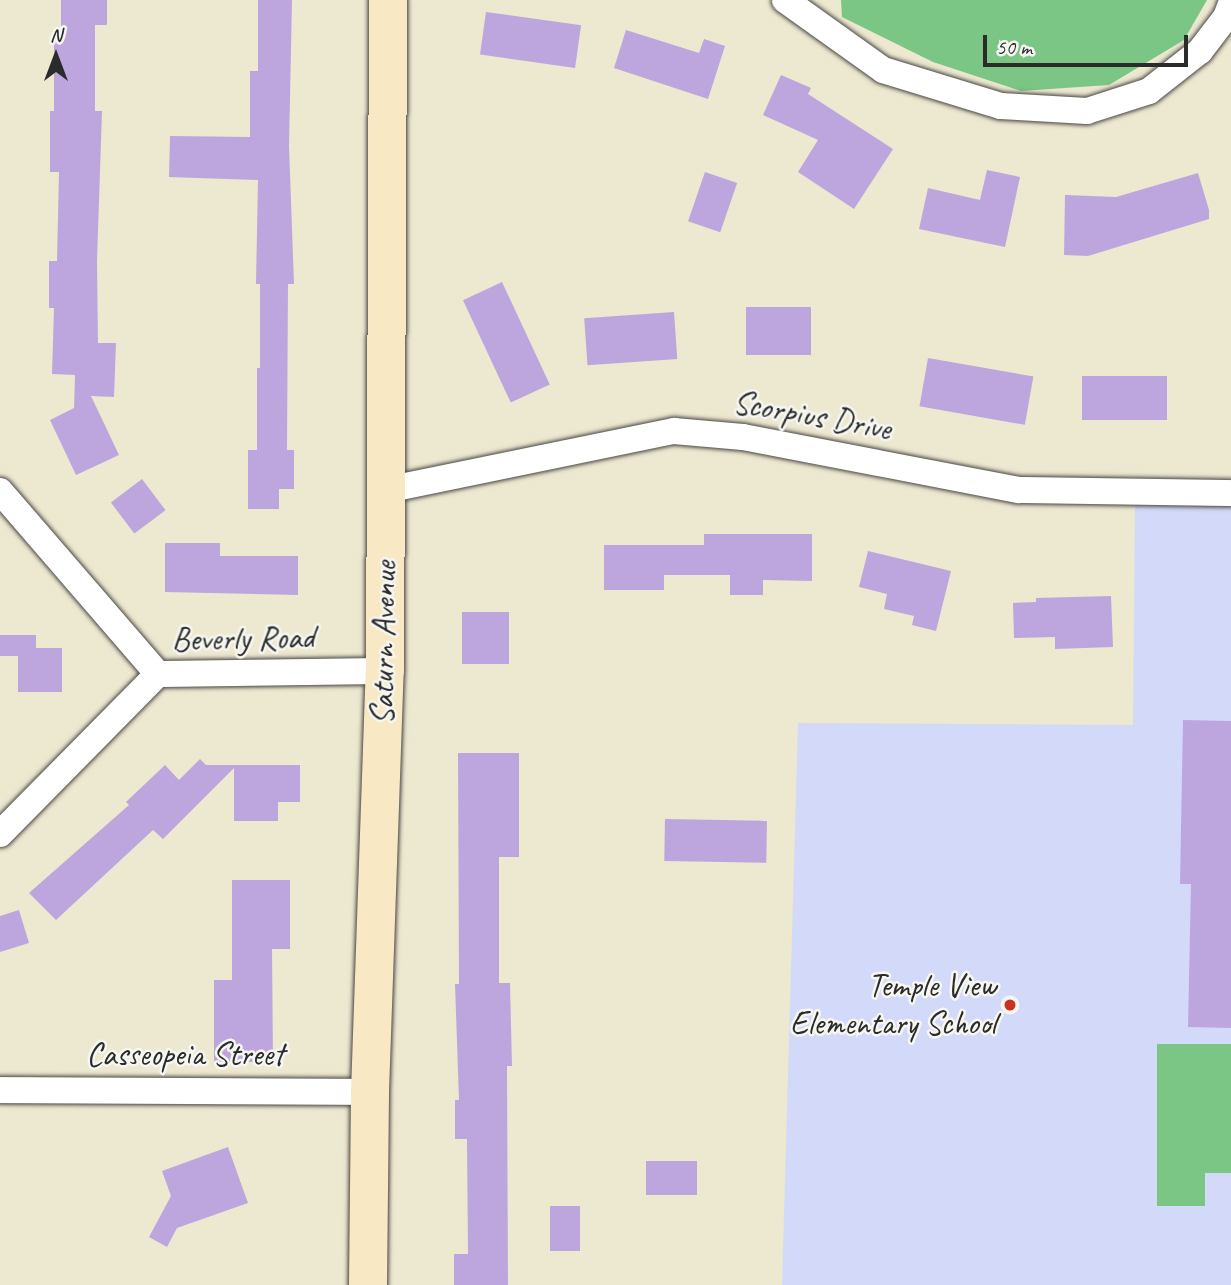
<!DOCTYPE html>
<html>
<head>
<meta charset="utf-8">
<style>
  body { margin:0 }
  #map { position:relative; width:1231px; height:1285px; overflow:hidden; background:#ede8d0; font-family:Caveat,sans-serif }
  div>[style] { position:absolute }
  .built>* { inset:0; background:#d3d9f9 }
  .green>* { inset:0; background:#7bc684 }
  .building>* { inset:0; background:#bda6de; transform-origin:0 0 }
  .roads { filter:drop-shadow(0 0 2px #484744) drop-shadow(0 0 2px #484744) }
  .street>* { height:26px; margin:-13px; padding:0 13px; transform-origin:13px; border-radius:13px; background:#fff }
  .secondary>* { height:38px; margin:-19px; padding:0 19px; transform-origin:19px; border-radius:19px; background:#f8e8c3 }
  .dots>* { width:19px; height:19px; translate:-50% -50%; box-sizing:border-box; border:4px solid #f6f6f2; border-radius:50% }
  span { translate:-50% -50%; white-space:nowrap; text-align:center; line-height:1.15; -webkit-text-stroke:5px #f6f6f2; paint-order:stroke }
  .street-label { font-size:33px; color:#2b2b2b }
  .poi-label { font-size:33px; color:#2b2b2b }
  .right { translate:-100% -50%; text-align:right }
  .north { position:absolute; left:21px; top:21px; width:70px; height:70px; -webkit-text-stroke:5px #f6f6f2; paint-order:stroke; rotate:0deg; font-size:19px; font-weight:700; line-height:28px; text-align:center; color:#2b2b2b }
  .north::after { content:''; display:block; margin:auto; width:24px; height:32px; background:#2b2b2b; clip-path:polygon(50% 0,100% 100%,50% 72%,0 100%) }
  .scale { position:absolute; left:983px; top:35px; width:205px; height:32px; box-sizing:border-box; border:4px solid #2b2b2b; border-top:0; padding-left:9px; font-size:21px; line-height:24px; white-space:nowrap; color:#2b2b2b; -webkit-text-stroke:5px #f6f6f2; paint-order:stroke }
</style>
</head>
<body>
<div id="map">
  <div class="built">
    <div style="clip-path:polygon(1135px 493px,1231px 494px,1231px 1285px,782px 1285px,798px 723px,1133px 725px)"></div>
  </div>
  <div class="green">
    <div style="clip-path:polygon(841px 0,1207px 0,1184px 40px,1109px 85px,1021px 91px,933px 62px,842px 17px)"></div>
    <div style="clip-path:polygon(1157px 1044px,1231px 1044px,1231px 1173px,1205px 1173px,1205px 1206px,1157px 1206px)"></div>
  </div>
  <div class="building">
    <div style="clip-path:polygon(61px 0,107px 0,107px 25px,95px 25px,95px 111px,102px 111px,97px 261px,98px 343px,116px 343px,114px 397px,91px 396px,119px 455px,76px 475px,50px 420px,74px 408px,75px 375px,52px 374px,54px 308px,49px 308px,49px 261px,57px 261px,59px 172px,50px 172px,50px 111px,54px 111px,54px 38px,61px 38px)"></div>
    <div style="clip-path:polygon(258px 0,292px 0,289px 146px,294px 284px,288px 284px,287px 450px,294px 450px,294px 489px,279px 489px,279px 509px,248px 509px,248px 450px,257px 450px,257px 368px,260px 368px,260px 284px,256px 284px,258px 180px,169px 177px,170px 136px,250px 137px,250px 71px,258px 71px)"></div>
    <div style="left:486px;top:12px;width:96px;height:43px;rotate:8deg"></div>
    <div style="clip-path:polygon(626px 30px,699px 53px,704px 39px,725px 46px,708px 99px,614px 68px)"></div>
    <div style="clip-path:polygon(781px 75px,811px 88px,808px 94px,893px 149px,854px 209px,798px 172px,818px 140px,763px 115px)"></div>
    <div style="clip-path:polygon(987px 170px,1020px 177px,1005px 247px,919px 229px,928px 188px,980px 200px)"></div>
    <div style="left:705px;top:172px;width:34px;height:52px;rotate:19deg"></div>
    <div style="clip-path:polygon(1198px 173px,1209px 210px,1209px 219px,1088px 256px,1064px 255px,1065px 195px,1116px 197px)"></div>
    <div style="left:502px;top:282px;width:113px;height:43px;rotate:65deg"></div>
    <div style="left:746px;top:307px;width:65px;height:48px"></div>
    <div style="left:674px;top:312px;width:47px;height:90px;rotate:86deg"></div>
    <div style="left:928px;top:358px;width:107px;height:49px;rotate:10deg"></div>
    <div style="left:1082px;top:376px;width:85px;height:44px"></div>
    <div style="left:142px;top:479px;width:39px;height:39px;rotate:53deg"></div>
    <div style="clip-path:polygon(704px 534px,812px 534px,812px 581px,763px 580px,763px 595px,730px 595px,730px 575px,664px 575px,664px 590px,604px 590px,604px 545px,704px 545px)"></div>
    <div style="clip-path:polygon(165px 543px,220px 543px,220px 556px,298px 556px,298px 595px,165px 592px)"></div>
    <div style="clip-path:polygon(868px 551px,951px 571px,936px 631px,912px 625px,914px 616px,884px 609px,887px 594px,859px 587px)"></div>
    <div style="clip-path:polygon(1111px 596px,1113px 647px,1055px 649px,1055px 637px,1014px 638px,1013px 603px,1036px 602px,1036px 598px)"></div>
    <div style="left:462px;top:612px;width:47px;height:52px"></div>
    <div style="clip-path:polygon(0 635px,36px 635px,36px 648px,62px 648px,62px 692px,18px 692px,18px 656px,0 656px)"></div>
    <div style="clip-path:polygon(1183px 720px,1231px 721px,1231px 1028px,1188px 1027px,1191px 884px,1180px 884px)"></div>
    <div style="clip-path:polygon(458px 753px,519px 753px,519px 857px,499px 857px,499px 983px,510px 983px,512px 1066px,507px 1066px,508px 1285px,454px 1285px,454px 1254px,468px 1254px,467px 1139px,455px 1139px,455px 1100px,459px 1100px,455px 984px,459px 984px)"></div>
    <div style="clip-path:polygon(200px 759px,206px 765px,300px 765px,300px 802px,278px 802px,278px 821px,234px 821px,234px 768px,163px 839px,153px 830px,56px 920px,29px 893px,129px 805px,126px 802px,165px 765px,179px 780px)"></div>
    <div style="left:665px;top:819px;width:102px;height:42px;rotate:1deg"></div>
    <div style="clip-path:polygon(232px 880px,290px 880px,290px 949px,272px 949px,273px 1062px,214px 1062px,214px 980px,232px 980px)"></div>
    <div style="clip-path:polygon(19px 910px,29px 943px,0 952px,0 916px)"></div>
    <div style="clip-path:polygon(228px 1147px,248px 1203px,177px 1228px,167px 1247px,149px 1237px,171px 1196px,162px 1171px)"></div>
    <div style="left:646px;top:1161px;width:51px;height:34px"></div>
    <div style="left:550px;top:1206px;width:30px;height:45px"></div>
  </div>
  <div class="roads">
    <div class="street">
      <div style="left:785px;top:0;width:120px;rotate:35.5deg"></div>
      <div style="left:883px;top:70px;width:123px;rotate:17deg"></div>
      <div style="left:1001px;top:106px;width:86px;rotate:3.3deg"></div>
      <div style="left:1087px;top:111px;width:65px;rotate:-17.9deg"></div>
      <div style="left:1149px;top:91px;width:65px;rotate:-38.1deg"></div>
      <div style="left:1200px;top:51px;width:43px;rotate:-52.6deg"></div>
      <div style="left:1226px;top:17px;width:14px;rotate:-69deg"></div>
      <div style="left:386px;top:490px;width:294px;rotate:-11.6deg"></div>
      <div style="left:674px;top:431px;width:69px;rotate:5deg"></div>
      <div style="left:743px;top:437px;width:281px;rotate:10.9deg"></div>
      <div style="left:1019px;top:490px;width:212px;rotate:0.8deg"></div>
      <div style="left:0;top:491px;width:242px;rotate:49.2deg"></div>
      <div style="left:0;top:834px;width:225px;rotate:-45.4deg"></div>
      <div style="left:158px;top:674px;width:227px;rotate:-0.8deg"></div>
      <div style="left:0;top:1090px;width:370px;rotate:0.3deg"></div>
    </div>
    <div class="secondary">
      <div style="left:368px;top:1285px;width:193px;rotate:-89.4deg"></div>
      <div style="left:370px;top:1092px;width:421px;rotate:-88deg"></div>
      <div style="left:385px;top:671px;width:671px;rotate:-89.74deg"></div>
    </div>
  </div>
  <div class="dots">
    <div style="left:1010px;top:1005px;background:#c8321e"></div>
  </div>
  <div class="street-label">
    <span style="left:812px;top:416px;rotate:10deg">Scorpius Drive</span>
    <span style="left:243px;top:639px;rotate:-1deg">Beverly Road</span>
    <span style="left:384px;top:643px;rotate:-89deg">Saturn Avenue</span>
    <span style="left:185px;top:1055px">Casseopeia Street</span>
  </div>
  <div class="poi-label">
    <span class="right" style="left:996px;top:1005px">Temple View<br>Elementary School</span>
  </div>
  <div class="north">N</div>
  <div class="scale">50 m</div>
</div>
</body>
</html>
